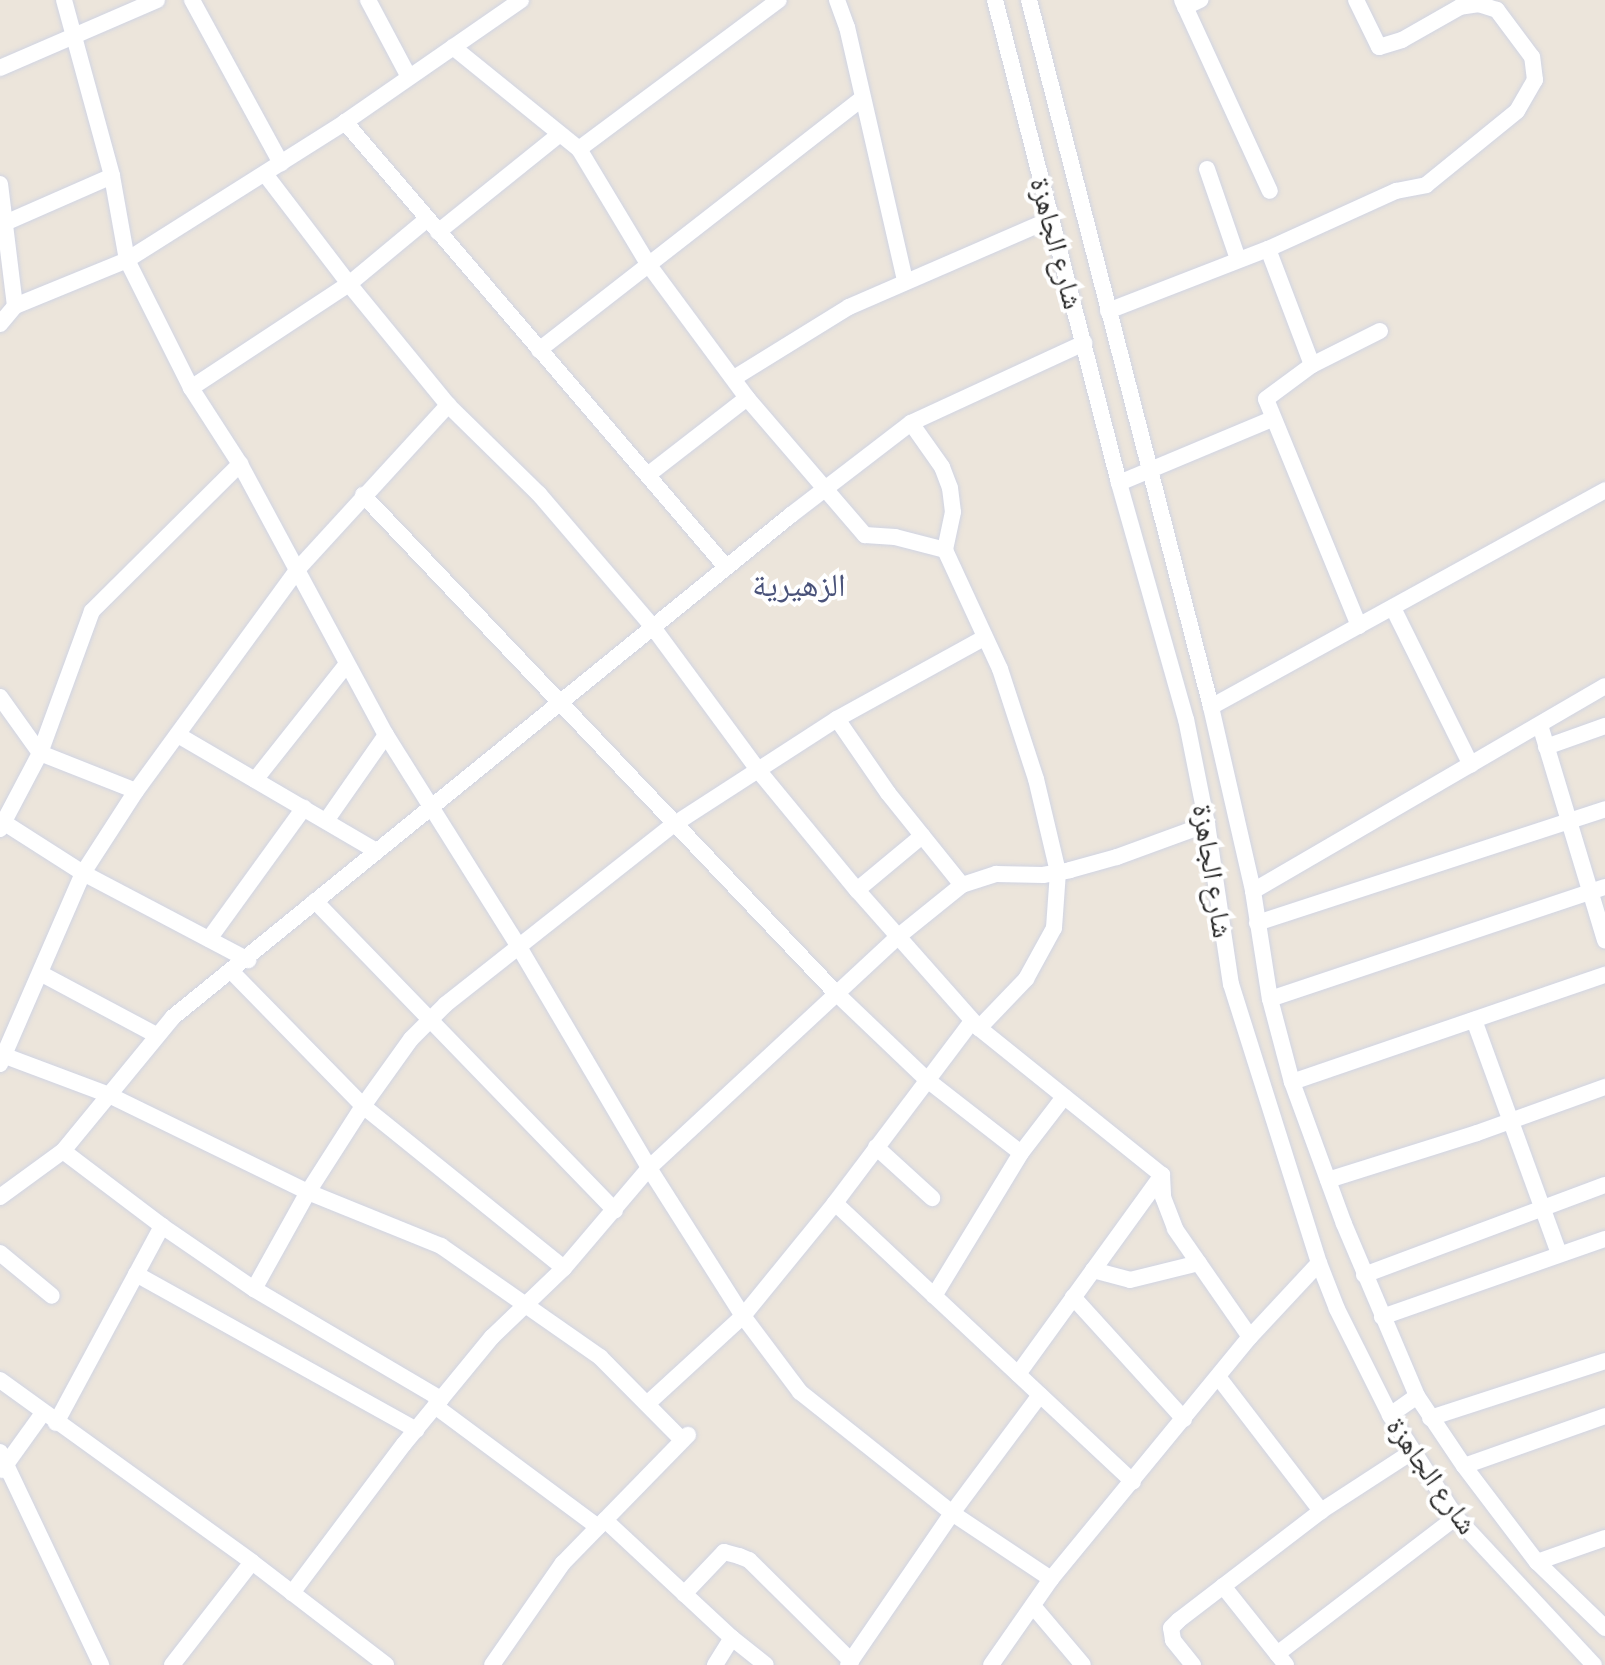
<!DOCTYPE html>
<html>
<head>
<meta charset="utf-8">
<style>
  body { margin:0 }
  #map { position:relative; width:1605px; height:1665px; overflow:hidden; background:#ece5db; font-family:"Exo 2","Noto Naskh Arabic",sans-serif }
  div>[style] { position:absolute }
  .roads { filter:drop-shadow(0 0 2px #d0d4e3) drop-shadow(0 0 2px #d0d4e3) }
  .minor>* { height:16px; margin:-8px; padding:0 8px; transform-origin:8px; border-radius:8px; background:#fff }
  span { translate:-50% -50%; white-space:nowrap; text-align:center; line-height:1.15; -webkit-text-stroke:8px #fff; paint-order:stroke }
  .street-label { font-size:28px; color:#292929 }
  .quarter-label { font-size:32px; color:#4a537a }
</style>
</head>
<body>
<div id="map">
  <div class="roads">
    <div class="minor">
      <div style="left:64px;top:0;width:182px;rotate:74.7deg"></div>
      <div style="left:112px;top:176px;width:85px;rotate:79.9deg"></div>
      <div style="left:127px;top:260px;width:143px;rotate:63.4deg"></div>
      <div style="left:191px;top:388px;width:90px;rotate:57.2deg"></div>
      <div style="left:240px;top:464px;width:308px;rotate:61.7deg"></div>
      <div style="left:386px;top:735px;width:250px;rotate:57.9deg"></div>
      <div style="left:519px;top:947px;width:256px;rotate:59.5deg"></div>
      <div style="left:649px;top:1168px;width:175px;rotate:57.6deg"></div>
      <div style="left:743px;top:1316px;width:95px;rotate:53.1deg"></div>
      <div style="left:800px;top:1392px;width:194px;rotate:38.5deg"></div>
      <div style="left:952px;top:1513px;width:119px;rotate:33.7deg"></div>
      <div style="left:192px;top:0;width:186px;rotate:61.4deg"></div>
      <div style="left:368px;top:0;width:87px;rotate:62deg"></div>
      <div style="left:837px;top:0;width:29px;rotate:70deg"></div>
      <div style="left:847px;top:27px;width:261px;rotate:77.1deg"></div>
      <div style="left:995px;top:0;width:499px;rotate:75.6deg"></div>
      <div style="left:1119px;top:483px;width:245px;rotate:74.2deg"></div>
      <div style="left:1186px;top:719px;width:107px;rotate:78.7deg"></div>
      <div style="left:1207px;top:824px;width:162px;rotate:81.5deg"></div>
      <div style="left:1231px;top:984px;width:293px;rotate:72.5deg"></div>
      <div style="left:1319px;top:1263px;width:49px;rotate:68.6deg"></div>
      <div style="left:1337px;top:1309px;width:119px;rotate:63.4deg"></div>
      <div style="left:1390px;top:1415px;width:121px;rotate:57.1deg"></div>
      <div style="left:1456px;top:1517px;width:202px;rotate:47deg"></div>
      <div style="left:1029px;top:0;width:730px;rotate:75.56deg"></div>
      <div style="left:1211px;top:707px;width:189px;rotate:77.1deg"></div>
      <div style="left:1253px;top:891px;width:109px;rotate:81.1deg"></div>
      <div style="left:1270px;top:999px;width:86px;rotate:75.2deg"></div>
      <div style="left:1292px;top:1082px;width:151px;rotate:69.9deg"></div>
      <div style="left:1344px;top:1224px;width:187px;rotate:67deg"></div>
      <div style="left:1417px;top:1396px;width:84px;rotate:56.1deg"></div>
      <div style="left:1464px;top:1466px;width:121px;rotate:52.8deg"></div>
      <div style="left:1537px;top:1562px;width:95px;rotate:44.1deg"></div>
      <div style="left:1182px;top:0;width:210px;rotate:65.3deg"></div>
      <div style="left:1185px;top:7px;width:17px;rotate:-25deg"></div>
      <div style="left:453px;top:47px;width:162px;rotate:39deg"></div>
      <div style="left:579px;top:149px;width:134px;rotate:59deg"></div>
      <div style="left:648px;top:264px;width:167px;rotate:53.5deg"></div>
      <div style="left:747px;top:398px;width:181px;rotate:49.3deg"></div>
      <div style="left:865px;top:535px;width:30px;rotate:4deg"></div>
      <div style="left:895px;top:537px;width:52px;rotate:14.6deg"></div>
      <div style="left:945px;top:550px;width:131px;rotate:65.2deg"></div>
      <div style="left:1000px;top:669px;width:116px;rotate:71.9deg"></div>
      <div style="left:1036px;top:779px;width:96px;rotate:76.7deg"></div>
      <div style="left:1058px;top:872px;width:56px;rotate:94.1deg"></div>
      <div style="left:1054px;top:928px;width:58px;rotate:118.8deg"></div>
      <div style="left:1026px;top:979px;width:68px;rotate:133.8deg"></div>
      <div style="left:0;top:68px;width:171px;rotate:-23.4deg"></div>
      <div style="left:345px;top:122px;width:586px;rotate:49.43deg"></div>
      <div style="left:579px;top:149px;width:249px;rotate:-36.7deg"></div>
      <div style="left:1207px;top:169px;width:95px;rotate:71deg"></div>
      <div style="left:265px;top:174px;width:138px;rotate:52.6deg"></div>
      <div style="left:349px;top:284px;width:156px;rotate:50.7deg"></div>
      <div style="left:448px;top:405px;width:127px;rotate:44.4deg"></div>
      <div style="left:539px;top:494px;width:174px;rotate:49.4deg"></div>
      <div style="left:652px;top:626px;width:179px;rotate:53.6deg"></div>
      <div style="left:758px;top:770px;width:156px;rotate:50.5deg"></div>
      <div style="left:857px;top:890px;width:184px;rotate:48.5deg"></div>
      <div style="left:979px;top:1028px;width:235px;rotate:38.8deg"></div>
      <div style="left:1162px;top:1175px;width:22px;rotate:87deg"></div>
      <div style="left:1163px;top:1197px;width:34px;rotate:69deg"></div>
      <div style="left:1175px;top:1229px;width:131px;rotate:55.2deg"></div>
      <div style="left:0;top:184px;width:123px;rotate:83deg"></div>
      <div style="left:5px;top:223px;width:117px;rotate:-23.7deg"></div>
      <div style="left:438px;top:232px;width:156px;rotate:-38.8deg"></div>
      <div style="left:1268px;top:249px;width:124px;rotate:69.2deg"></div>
      <div style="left:1108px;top:311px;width:172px;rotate:-21.2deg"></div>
      <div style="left:1268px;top:249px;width:141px;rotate:-24.4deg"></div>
      <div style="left:1396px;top:191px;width:31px;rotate:-11deg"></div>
      <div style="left:1426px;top:185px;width:117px;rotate:-39.1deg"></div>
      <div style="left:1517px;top:111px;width:36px;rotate:-60deg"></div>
      <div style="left:1535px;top:80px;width:23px;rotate:-97deg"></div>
      <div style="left:1532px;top:57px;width:59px;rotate:-126.7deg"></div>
      <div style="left:1497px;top:10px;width:19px;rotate:-162deg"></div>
      <div style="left:1479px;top:4px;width:19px;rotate:171deg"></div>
      <div style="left:1460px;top:7px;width:67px;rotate:150.4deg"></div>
      <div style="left:1402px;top:40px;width:24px;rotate:163deg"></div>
      <div style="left:1379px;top:47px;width:52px;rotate:-116.1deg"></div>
      <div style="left:0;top:324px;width:23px;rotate:-50deg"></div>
      <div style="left:15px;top:306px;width:121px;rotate:-22.3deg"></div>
      <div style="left:127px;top:260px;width:258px;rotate:-32.3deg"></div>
      <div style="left:345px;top:122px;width:214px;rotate:-34.7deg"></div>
      <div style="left:539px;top:350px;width:410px;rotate:-37.9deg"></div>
      <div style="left:734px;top:378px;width:135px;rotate:-31.7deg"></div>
      <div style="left:849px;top:307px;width:220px;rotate:-23.5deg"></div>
      <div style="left:191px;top:388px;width:189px;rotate:-33.4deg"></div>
      <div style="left:349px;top:284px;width:100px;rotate:-39.7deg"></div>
      <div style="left:911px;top:423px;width:54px;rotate:54.8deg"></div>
      <div style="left:942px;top:467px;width:22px;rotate:69deg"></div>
      <div style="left:950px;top:488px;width:24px;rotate:83deg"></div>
      <div style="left:953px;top:512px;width:39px;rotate:102deg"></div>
      <div style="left:649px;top:474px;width:124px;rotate:-37.8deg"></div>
      <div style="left:1119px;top:483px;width:166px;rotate:-22.7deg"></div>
      <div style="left:363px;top:495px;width:685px;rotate:46.48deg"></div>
      <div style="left:835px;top:992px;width:126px;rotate:43.7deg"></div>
      <div style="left:926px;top:1079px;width:120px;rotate:37.9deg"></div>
      <div style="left:1393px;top:608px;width:175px;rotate:63.6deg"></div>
      <div style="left:1359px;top:626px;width:245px;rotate:-112.3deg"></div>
      <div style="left:1266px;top:399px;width:57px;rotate:-36.5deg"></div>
      <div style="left:1312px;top:365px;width:76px;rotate:-26.6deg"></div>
      <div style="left:0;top:697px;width:69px;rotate:54.5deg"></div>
      <div style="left:40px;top:753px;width:103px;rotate:21.6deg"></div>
      <div style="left:1211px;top:707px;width:450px;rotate:-28.8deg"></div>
      <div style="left:837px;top:719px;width:90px;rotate:55.4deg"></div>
      <div style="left:888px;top:793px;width:118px;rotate:51.2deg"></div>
      <div style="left:1540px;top:725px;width:225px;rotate:73.2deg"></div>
      <div style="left:178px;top:735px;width:228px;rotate:30.3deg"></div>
      <div style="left:1546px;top:747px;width:63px;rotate:-19.6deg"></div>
      <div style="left:255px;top:780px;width:147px;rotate:-51.6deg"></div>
      <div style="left:0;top:820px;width:98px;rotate:32.6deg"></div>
      <div style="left:83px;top:873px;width:187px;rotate:27.8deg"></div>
      <div style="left:326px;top:821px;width:105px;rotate:-55.1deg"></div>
      <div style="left:0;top:829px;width:86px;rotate:-62.2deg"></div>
      <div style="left:40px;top:753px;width:151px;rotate:-69.9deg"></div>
      <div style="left:92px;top:611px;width:209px;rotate:-44.8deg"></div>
      <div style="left:857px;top:890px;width:85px;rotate:-39.7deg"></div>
      <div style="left:1253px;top:891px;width:407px;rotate:-30.2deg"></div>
      <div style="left:315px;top:901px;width:431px;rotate:45.9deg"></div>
      <div style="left:1257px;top:923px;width:366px;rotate:-18.1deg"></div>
      <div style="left:209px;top:939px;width:162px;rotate:-54.1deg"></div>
      <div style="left:232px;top:972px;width:187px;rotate:45.6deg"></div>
      <div style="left:363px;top:1106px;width:258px;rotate:38.9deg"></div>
      <div style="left:40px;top:973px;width:132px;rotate:28.1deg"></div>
      <div style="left:1270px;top:999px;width:353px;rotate:-18.5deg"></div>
      <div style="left:1474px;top:1020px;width:249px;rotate:70deg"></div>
      <div style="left:0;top:1054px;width:116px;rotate:20.6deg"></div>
      <div style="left:109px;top:1095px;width:221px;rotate:26deg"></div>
      <div style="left:308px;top:1192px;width:144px;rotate:22.1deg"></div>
      <div style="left:441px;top:1246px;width:194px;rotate:34.9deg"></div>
      <div style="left:600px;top:1357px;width:117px;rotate:45.3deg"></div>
      <div style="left:0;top:1064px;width:208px;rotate:-66.5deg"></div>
      <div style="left:83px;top:873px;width:98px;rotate:-57.1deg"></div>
      <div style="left:136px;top:791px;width:273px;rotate:-53.9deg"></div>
      <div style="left:297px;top:570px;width:224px;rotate:-47.5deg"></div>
      <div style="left:1292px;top:1082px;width:331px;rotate:-18.9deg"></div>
      <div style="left:876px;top:1147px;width:76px;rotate:42.3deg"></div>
      <div style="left:63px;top:1151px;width:124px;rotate:37.1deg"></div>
      <div style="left:162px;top:1226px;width:112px;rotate:34.4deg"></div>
      <div style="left:254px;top:1289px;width:217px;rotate:30.5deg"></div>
      <div style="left:1328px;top:1180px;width:156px;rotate:-17.5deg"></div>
      <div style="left:1477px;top:1133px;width:136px;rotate:-19.8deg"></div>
      <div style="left:0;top:1197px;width:78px;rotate:-36.1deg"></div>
      <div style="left:63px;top:1151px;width:173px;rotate:-50.6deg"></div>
      <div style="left:173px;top:1017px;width:796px;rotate:-39.09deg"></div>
      <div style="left:791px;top:515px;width:151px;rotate:-37.5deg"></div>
      <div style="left:911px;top:423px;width:191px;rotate:-24.8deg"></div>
      <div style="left:835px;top:1203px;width:408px;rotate:43.1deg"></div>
      <div style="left:0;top:1253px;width:67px;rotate:39.6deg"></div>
      <div style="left:1093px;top:1270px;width:38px;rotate:15deg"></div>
      <div style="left:1130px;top:1280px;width:71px;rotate:-13.8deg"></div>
      <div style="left:136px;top:1274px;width:321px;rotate:29.1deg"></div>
      <div style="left:1364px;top:1275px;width:257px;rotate:-20.5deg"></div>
      <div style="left:254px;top:1289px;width:111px;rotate:-60.9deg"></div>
      <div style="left:308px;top:1192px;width:102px;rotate:-57.4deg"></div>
      <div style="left:363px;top:1106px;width:82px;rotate:-54.4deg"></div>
      <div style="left:411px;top:1039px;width:49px;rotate:-45deg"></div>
      <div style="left:446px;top:1004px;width:289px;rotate:-38.3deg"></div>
      <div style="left:673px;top:825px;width:195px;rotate:-32.9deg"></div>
      <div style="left:837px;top:719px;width:168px;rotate:-28.9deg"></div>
      <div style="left:934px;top:1296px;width:167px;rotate:-58.7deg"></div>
      <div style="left:1021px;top:1153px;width:71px;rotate:-52.5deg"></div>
      <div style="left:1073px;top:1297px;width:165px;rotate:47.7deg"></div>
      <div style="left:1382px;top:1317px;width:236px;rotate:-19.3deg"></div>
      <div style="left:1018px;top:1374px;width:246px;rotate:-54.1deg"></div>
      <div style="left:1219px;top:1378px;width:168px;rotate:52.5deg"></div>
      <div style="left:0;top:1380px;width:311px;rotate:35.8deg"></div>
      <div style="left:252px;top:1562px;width:169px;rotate:37.5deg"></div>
      <div style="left:647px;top:1404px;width:130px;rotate:-42.5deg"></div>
      <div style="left:743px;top:1316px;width:146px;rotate:-50.8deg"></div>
      <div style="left:835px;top:1203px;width:228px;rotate:-53deg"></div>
      <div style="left:435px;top:1406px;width:203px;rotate:36.6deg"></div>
      <div style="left:1390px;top:1415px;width:33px;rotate:-35deg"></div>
      <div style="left:1430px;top:1418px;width:184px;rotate:-18deg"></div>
      <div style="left:56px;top:1423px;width:224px;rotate:-61.7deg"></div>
      <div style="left:0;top:1452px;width:236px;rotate:64.6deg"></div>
      <div style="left:1464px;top:1466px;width:150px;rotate:-19.5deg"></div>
      <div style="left:2px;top:1470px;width:70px;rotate:-54.3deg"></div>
      <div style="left:605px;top:1520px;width:173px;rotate:42.9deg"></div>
      <div style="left:732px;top:1638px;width:43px;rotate:38.5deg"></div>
      <div style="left:1537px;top:1562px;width:72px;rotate:-19.4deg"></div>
      <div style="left:1223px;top:1586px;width:101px;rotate:51.4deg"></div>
      <div style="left:292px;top:1593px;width:186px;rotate:-53.1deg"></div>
      <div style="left:404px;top:1444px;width:139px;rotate:-50.6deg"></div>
      <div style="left:492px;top:1337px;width:100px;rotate:-43.8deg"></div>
      <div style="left:564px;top:1268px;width:131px;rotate:-49.6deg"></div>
      <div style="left:649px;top:1168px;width:342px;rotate:-42.9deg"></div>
      <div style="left:900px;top:935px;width:80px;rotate:-38.9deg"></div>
      <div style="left:962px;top:885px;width:36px;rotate:-18deg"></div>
      <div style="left:996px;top:874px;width:47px;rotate:1.2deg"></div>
      <div style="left:1043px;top:875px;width:27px;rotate:-10deg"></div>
      <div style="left:1070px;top:870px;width:49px;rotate:-15.5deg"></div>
      <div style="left:1117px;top:857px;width:96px;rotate:-20.1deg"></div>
      <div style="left:684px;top:1594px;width:58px;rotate:-46.4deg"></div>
      <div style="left:724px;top:1552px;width:16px;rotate:15deg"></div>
      <div style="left:739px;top:1556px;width:11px;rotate:22deg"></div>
      <div style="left:749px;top:1560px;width:144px;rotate:44.7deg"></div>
      <div style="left:1033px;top:1606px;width:77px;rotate:49.7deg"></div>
      <div style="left:1277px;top:1654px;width:225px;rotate:-37.4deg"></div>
      <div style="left:172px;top:1665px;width:130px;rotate:-52.2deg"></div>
      <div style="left:492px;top:1665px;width:124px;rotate:-55.2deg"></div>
      <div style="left:563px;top:1563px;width:179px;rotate:-45.7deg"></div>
      <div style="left:715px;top:1665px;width:32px;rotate:-58deg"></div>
      <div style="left:848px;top:1665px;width:184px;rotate:-55.6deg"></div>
      <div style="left:952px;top:1513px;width:147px;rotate:-53.3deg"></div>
      <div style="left:991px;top:1665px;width:105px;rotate:-55.1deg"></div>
      <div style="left:1051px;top:1579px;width:313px;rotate:-50.6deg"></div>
      <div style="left:1250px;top:1337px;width:101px;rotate:-47deg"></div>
      <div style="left:1193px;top:1665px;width:32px;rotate:-129deg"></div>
      <div style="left:1173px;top:1640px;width:12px;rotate:-99deg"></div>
      <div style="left:1171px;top:1628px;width:11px;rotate:-45deg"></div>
      <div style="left:1179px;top:1620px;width:179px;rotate:-37.5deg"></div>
      <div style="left:1321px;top:1511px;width:108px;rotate:-33deg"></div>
    </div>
  </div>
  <div class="street-label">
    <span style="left:1058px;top:243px;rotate:75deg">شارع الجاهزة</span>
    <span style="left:1214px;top:871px;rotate:81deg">شارع الجاهزة</span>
    <span style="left:1433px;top:1475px;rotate:55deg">شارع الجاهزة</span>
  </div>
  <div class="quarter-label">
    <span style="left:799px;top:583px">الزهيرية</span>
  </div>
</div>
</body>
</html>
